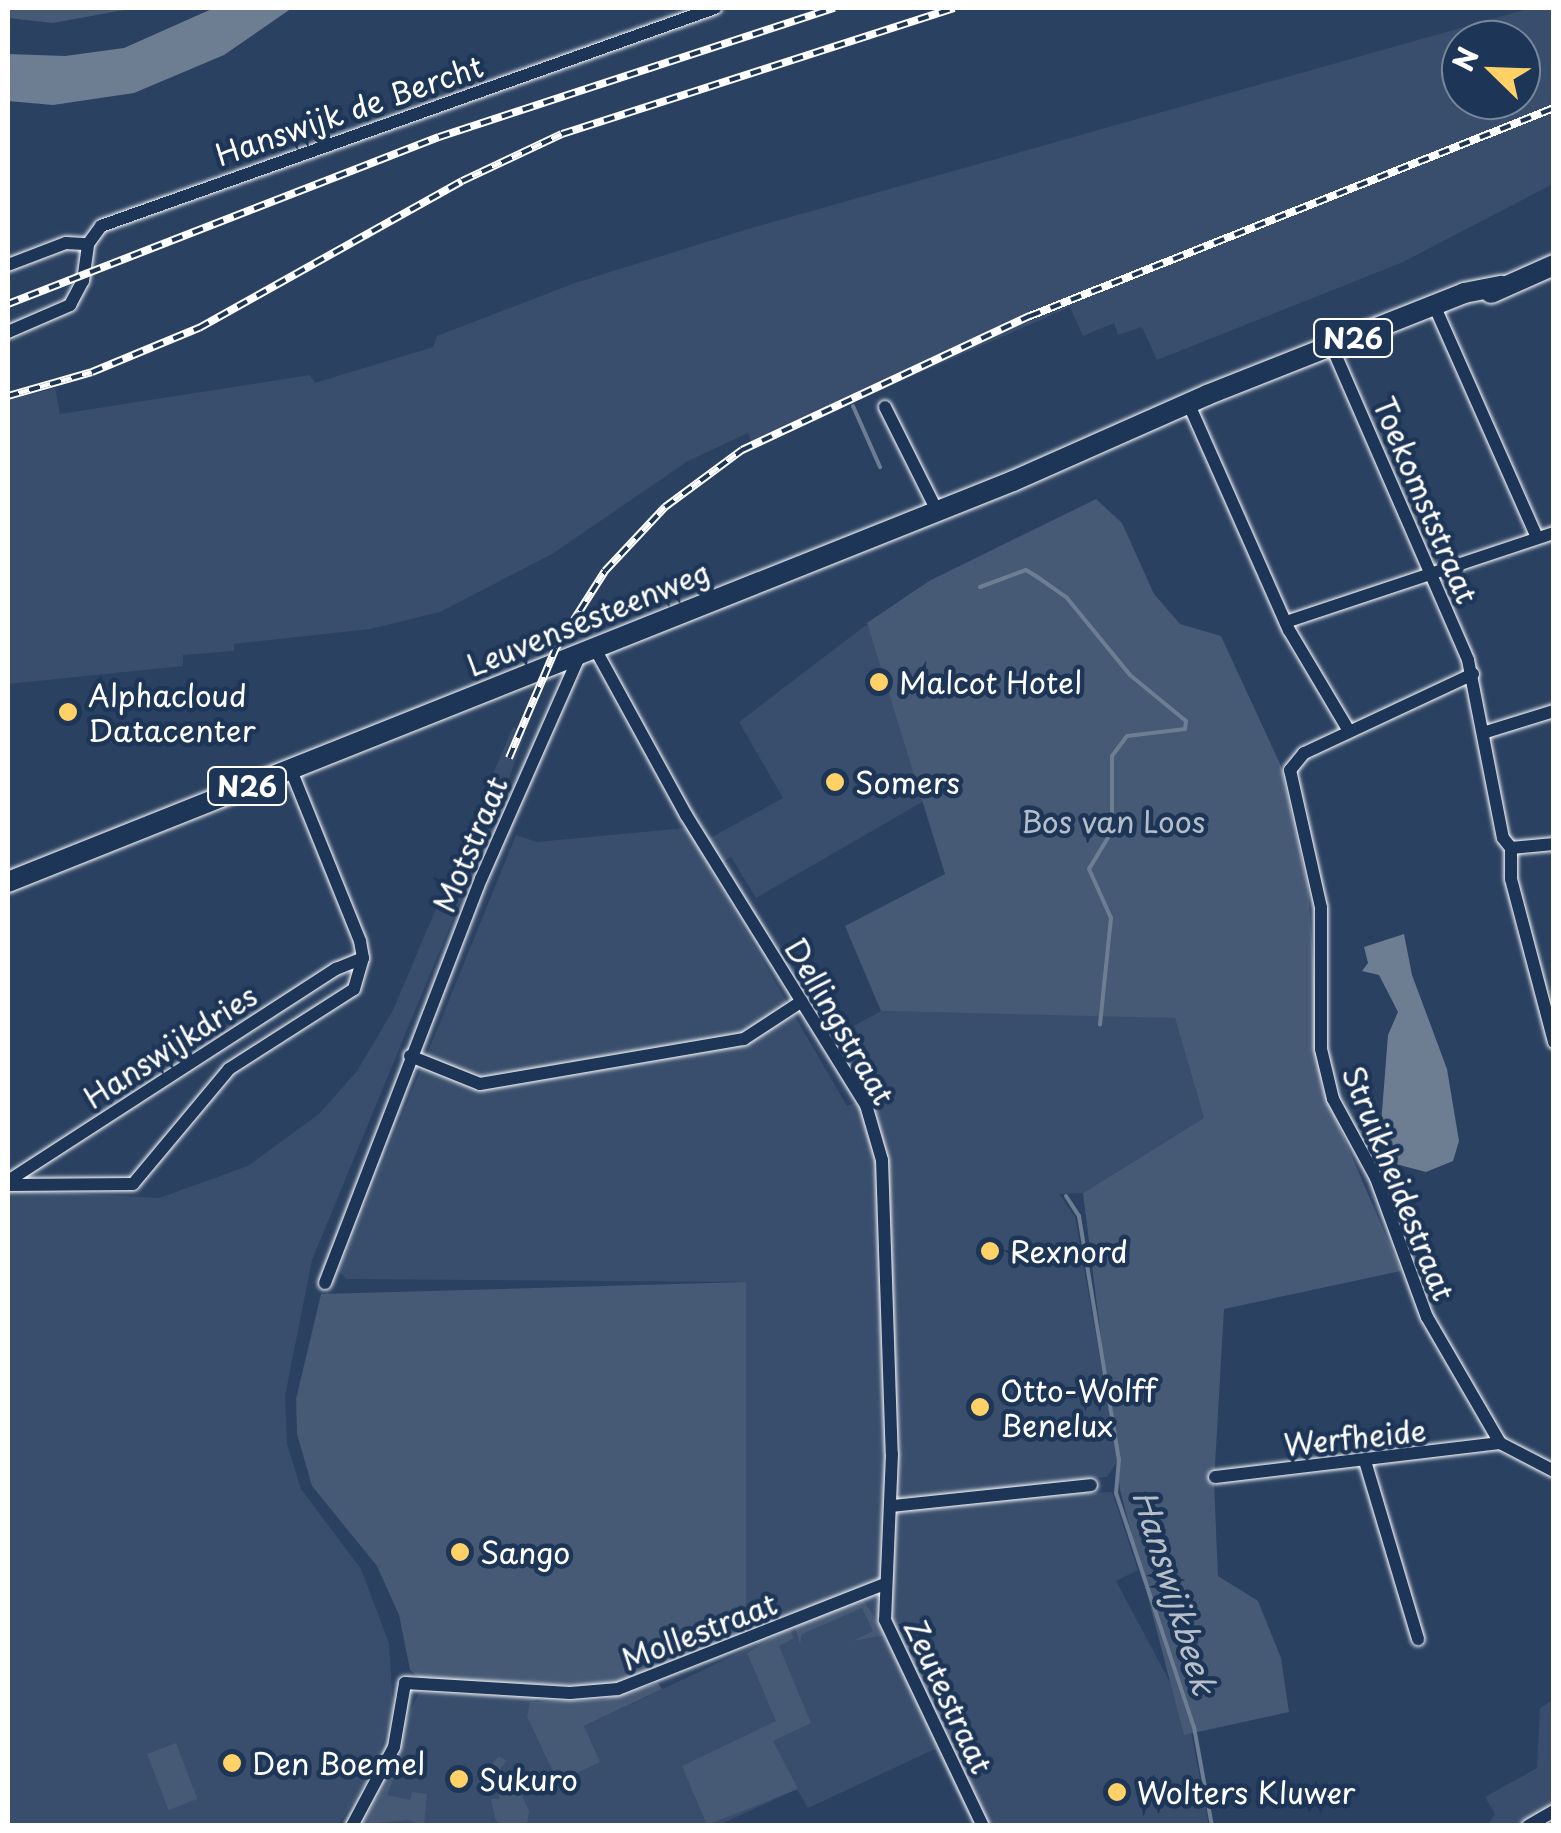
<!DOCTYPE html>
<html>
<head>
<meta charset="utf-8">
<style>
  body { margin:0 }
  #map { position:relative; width:1561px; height:1833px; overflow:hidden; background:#2a4161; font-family:"Playpen Sans",sans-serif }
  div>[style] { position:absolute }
  .built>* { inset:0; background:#394e6c }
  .green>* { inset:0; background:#465975; transform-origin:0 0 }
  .water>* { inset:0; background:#6d7d92 }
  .stream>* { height:4px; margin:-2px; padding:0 2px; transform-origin:2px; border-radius:2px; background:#6d7d92 }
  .roads { filter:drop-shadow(0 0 2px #fff) drop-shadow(0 0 2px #fff) }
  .minor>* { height:12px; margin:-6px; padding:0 6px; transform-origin:6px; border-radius:6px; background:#1d3557 }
  .primary>* { height:20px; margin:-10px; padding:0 10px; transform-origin:10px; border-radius:10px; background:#1d3557 }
  .rail>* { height:8px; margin-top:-4px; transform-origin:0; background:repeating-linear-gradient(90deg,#1d3557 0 11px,#fff 0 22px); box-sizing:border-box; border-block:2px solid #fff }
  .dots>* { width:28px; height:28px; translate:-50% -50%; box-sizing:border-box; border:5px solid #1d3557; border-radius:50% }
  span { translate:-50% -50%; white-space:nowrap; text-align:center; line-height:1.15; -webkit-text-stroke:9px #1d3557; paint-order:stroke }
  .shield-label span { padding:2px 8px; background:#1d3557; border:2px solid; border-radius:8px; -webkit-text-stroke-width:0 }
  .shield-label { font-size:28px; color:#fff; font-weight:700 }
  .street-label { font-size:30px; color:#fff }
  .poi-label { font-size:30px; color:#fff }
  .left { translate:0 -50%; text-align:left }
  .park-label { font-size:30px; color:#b5bdc8 }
  .water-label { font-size:32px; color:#b6bec8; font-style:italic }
  .frame { position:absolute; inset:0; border:10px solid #fff; pointer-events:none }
  .north { position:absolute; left:1441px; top:20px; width:100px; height:100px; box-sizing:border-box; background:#1d3557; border:2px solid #77869a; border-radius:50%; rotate:293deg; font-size:28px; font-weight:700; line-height:40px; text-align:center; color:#fff }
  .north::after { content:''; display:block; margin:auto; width:35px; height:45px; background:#ffd166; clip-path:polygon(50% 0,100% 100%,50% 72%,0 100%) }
</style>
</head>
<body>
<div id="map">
  <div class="built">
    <div style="clip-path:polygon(evenodd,1531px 8px,1553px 8px,1553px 184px,1403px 262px,1157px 360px,1142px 327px,1118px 335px,1114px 323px,1083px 336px,1070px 307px,753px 446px,748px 433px,688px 461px,552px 554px,440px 612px,370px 629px,234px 644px,234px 651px,183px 655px,183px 666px,8px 684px,8px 400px,55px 388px,60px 414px,310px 375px,315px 383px,433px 347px,437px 336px,575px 283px,748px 229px,1531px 8px,1461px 40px,1521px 40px,1521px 100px,1461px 100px,1461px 40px)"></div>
    <div style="clip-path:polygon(866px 625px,925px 653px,936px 794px,756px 898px,731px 857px,710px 870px,847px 1106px,866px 1100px,832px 1038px,881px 1011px,1175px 1017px,1204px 1118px,1083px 1193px,1059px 1194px,1075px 1217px,1118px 1460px,1107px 1477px,1066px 1480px,1070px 1494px,1112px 1492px,1138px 1570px,1116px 1581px,1188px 1716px,1209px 1825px,973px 1825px,935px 1749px,808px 1808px,797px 1789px,719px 1825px,356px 1825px,419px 1693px,537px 1697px,527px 1717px,558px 1781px,584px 1726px,758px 1644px,746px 1634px,746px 1282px,346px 1279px,339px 1271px,516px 835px,537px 842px,685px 828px,712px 837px,783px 798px,739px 722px)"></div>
    <div style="clip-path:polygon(513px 727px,526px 732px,492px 824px,312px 1260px,285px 1396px,287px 1444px,301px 1489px,361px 1569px,389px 1643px,393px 1710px,374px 1770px,338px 1825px,8px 1825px,8px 1190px,159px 1198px,248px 1166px,319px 1114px,357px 1071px,393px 1010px)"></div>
    <div style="clip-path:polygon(1553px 1700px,1553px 1803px,1517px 1825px,1488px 1825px,1495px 1814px,1485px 1797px,1537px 1768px,1540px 1708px)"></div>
  </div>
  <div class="green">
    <div style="clip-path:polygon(8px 8px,135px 8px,53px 23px,8px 18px)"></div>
    <div style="clip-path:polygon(1096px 499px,1122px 523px,1154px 594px,1180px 624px,1221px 636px,1281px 766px,1308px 888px,1322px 1087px,1401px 1271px,1224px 1309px,1214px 1483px,1218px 1576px,1258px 1601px,1281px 1658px,1289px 1712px,1184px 1735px,1120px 1490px,1083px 1193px,1204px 1118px,1175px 1018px,881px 1011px,845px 926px,945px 874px,867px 623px,929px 581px)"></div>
    <div style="clip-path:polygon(746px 1282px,746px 1634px,606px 1687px,421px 1679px,410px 1670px,399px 1615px,377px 1566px,312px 1486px,297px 1434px,296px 1399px,321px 1294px)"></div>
    <div style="clip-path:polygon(862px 1598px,886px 1635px,853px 1641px,873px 1631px,862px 1608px,802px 1634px,800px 1644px,795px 1627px)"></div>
    <div style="clip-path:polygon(789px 1628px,794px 1638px,779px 1646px,811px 1723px,773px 1741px,798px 1789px,707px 1825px,682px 1766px,776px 1721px,747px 1653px)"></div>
    <div style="clip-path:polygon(658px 1683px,662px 1689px,584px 1726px,600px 1762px,558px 1782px,527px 1717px,530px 1702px,603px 1700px)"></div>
    <div style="left:176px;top:1743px;width:60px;height:31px;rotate:69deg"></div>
    <div style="clip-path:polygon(499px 1756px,507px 1761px,500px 1769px,512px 1795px,520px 1792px,529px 1811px,527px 1825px,500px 1825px,495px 1819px,491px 1799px,499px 1799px,500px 1769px,489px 1767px)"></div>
    <div style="clip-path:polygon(403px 1757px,387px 1795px,410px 1800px,412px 1792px,427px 1794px,424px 1825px,407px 1820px,361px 1825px)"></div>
  </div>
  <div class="water">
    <div style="clip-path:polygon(214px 8px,292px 8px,224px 55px,134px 93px,53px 105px,8px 101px,8px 54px,65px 56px,124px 48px)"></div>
    <div style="clip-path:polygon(1404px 934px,1412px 975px,1447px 1069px,1459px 1141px,1453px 1161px,1426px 1172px,1392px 1163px,1380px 1137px,1388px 1035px,1398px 1012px,1379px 975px,1362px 971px,1368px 963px,1364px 947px)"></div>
  </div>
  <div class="stream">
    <div style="left:853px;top:406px;width:67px;rotate:66.1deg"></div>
    <div style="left:980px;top:587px;width:49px;rotate:-20.3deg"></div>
    <div style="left:1026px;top:570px;width:12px;rotate:31deg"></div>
    <div style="left:1036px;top:576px;width:38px;rotate:35deg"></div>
    <div style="left:1067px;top:598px;width:99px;rotate:50.7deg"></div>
    <div style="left:1130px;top:675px;width:72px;rotate:39.4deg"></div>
    <div style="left:1186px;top:721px;width:8px;rotate:97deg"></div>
    <div style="left:1185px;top:729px;width:58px;rotate:173.1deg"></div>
    <div style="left:1127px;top:736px;width:25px;rotate:127deg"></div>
    <div style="left:1112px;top:756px;width:75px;rotate:90deg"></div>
    <div style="left:1112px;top:831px;width:44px;rotate:121.2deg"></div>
    <div style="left:1089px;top:869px;width:54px;rotate:65.8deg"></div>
    <div style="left:1111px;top:918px;width:107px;rotate:95.9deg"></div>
    <div style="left:1066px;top:1196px;width:24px;rotate:57deg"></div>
    <div style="left:1079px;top:1216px;width:246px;rotate:80.7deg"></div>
    <div style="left:1119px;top:1459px;width:34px;rotate:95deg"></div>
    <div style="left:1116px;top:1493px;width:247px;rotate:71.6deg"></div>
    <div style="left:1194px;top:1727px;width:101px;rotate:79.7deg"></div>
  </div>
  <div class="roads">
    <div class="minor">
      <div style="left:8px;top:265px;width:62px;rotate:-20.8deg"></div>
      <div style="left:66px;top:243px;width:22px;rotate:3deg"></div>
      <div style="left:1434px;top:305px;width:254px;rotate:66.1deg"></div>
      <div style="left:8px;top:332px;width:68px;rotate:-23.5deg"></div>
      <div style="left:70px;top:305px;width:27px;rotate:-62deg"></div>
      <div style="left:83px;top:281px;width:37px;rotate:-82deg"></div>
      <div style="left:88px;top:244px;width:22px;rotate:-54deg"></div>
      <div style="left:101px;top:226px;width:652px;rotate:-19.55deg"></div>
      <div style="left:1332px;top:347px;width:341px;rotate:66.5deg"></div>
      <div style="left:1468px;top:660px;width:181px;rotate:78.9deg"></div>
      <div style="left:1503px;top:838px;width:13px;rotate:51deg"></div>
      <div style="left:1511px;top:848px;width:31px;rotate:90deg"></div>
      <div style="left:1511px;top:879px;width:169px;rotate:75.2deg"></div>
      <div style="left:885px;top:407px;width:116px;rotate:63.4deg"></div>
      <div style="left:1190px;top:407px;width:244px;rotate:66.1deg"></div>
      <div style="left:1289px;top:630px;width:117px;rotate:59.3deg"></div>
      <div style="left:1286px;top:622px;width:282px;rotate:-18.4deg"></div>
      <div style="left:594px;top:647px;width:192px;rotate:61.3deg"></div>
      <div style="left:686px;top:815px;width:341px;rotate:58.2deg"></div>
      <div style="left:866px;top:1105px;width:57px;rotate:73.8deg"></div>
      <div style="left:882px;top:1160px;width:294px;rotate:88.1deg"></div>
      <div style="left:892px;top:1454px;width:166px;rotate:92.4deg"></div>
      <div style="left:885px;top:1620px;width:228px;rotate:64.6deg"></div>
      <div style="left:1473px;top:674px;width:187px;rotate:154.9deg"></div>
      <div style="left:1304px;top:753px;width:22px;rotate:129deg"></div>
      <div style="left:1290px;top:770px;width:141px;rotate:77.3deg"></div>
      <div style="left:1321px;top:908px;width:141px;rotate:90deg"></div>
      <div style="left:1321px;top:1049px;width:51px;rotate:76.5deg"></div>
      <div style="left:1333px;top:1099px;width:90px;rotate:61.4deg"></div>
      <div style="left:1376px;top:1178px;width:148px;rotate:69.9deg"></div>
      <div style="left:1427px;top:1317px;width:146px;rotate:59.9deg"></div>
      <div style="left:1500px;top:1443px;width:61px;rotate:27.4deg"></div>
      <div style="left:1486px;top:732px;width:71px;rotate:-17.2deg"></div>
      <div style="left:1511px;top:848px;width:43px;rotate:-5.3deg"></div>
      <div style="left:410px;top:1056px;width:75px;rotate:21.8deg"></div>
      <div style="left:480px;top:1084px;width:268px;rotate:-9.7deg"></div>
      <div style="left:744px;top:1039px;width:69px;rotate:-33.2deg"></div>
      <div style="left:8px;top:1181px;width:391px;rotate:-32.9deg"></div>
      <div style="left:336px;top:969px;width:29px;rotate:-22deg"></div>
      <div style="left:8px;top:1185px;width:125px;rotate:-0.5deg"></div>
      <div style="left:133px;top:1184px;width:150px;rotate:-50.1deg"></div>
      <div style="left:229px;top:1069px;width:148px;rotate:-32.6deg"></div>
      <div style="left:354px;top:989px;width:32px;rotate:-74deg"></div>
      <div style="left:363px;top:958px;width:17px;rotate:-100deg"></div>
      <div style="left:360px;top:941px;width:184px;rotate:-112deg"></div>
      <div style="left:325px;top:1283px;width:433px;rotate:-68.9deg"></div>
      <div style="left:481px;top:879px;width:245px;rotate:-66.2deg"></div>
      <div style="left:1365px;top:1461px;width:186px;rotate:73.4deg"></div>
      <div style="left:1215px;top:1477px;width:287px;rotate:-6.8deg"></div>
      <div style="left:892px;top:1506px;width:200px;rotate:-6deg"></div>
      <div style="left:352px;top:1826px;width:89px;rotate:-62deg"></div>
      <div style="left:394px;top:1747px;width:65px;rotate:-80.2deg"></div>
      <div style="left:405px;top:1683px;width:165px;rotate:3.5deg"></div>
      <div style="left:570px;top:1693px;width:48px;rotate:-4.8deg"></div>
      <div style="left:618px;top:1689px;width:286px;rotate:-21.5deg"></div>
      <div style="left:1528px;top:1826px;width:30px;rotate:-30deg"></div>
    </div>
    <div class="primary">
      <div style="left:1491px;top:293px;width:69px;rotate:-24deg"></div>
      <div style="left:8px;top:882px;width:1082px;rotate:-21.75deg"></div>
      <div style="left:1013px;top:481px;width:212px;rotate:-23.9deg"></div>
      <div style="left:1207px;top:395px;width:277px;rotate:-21.6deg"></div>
      <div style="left:1464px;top:293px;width:38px;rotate:-11deg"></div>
    </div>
  </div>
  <div class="rail">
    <div style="left:8px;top:304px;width:462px;rotate:-21.2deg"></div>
    <div style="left:439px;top:137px;width:416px;rotate:-18.1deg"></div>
    <div style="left:8px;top:396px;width:87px;rotate:-15.9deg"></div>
    <div style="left:92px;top:372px;width:116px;rotate:-22.4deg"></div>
    <div style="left:199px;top:328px;width:301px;rotate:-29.2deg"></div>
    <div style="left:462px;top:181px;width:110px;rotate:-25.2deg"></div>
    <div style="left:562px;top:134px;width:412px;rotate:-17.8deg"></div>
    <div style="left:509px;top:758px;width:120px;rotate:-66.9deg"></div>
    <div style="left:556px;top:648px;width:91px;rotate:-57.5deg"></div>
    <div style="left:605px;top:571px;width:88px;rotate:-46.8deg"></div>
    <div style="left:665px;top:507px;width:96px;rotate:-36.5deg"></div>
    <div style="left:742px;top:450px;width:318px;rotate:-25deg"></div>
    <div style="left:1030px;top:316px;width:564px;rotate:-21.65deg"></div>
  </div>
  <div class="dots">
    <div style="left:879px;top:682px;background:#ffd166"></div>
    <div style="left:68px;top:712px;background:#ffd166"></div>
    <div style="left:835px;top:782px;background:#ffd166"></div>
    <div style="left:990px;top:1251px;background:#ffd166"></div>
    <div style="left:980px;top:1407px;background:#ffd166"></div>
    <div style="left:460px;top:1552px;background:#ffd166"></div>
    <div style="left:232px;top:1763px;background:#ffd166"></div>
    <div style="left:459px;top:1779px;background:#ffd166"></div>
    <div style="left:1117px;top:1792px;background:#ffd166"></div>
  </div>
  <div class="shield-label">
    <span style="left:1353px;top:338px">N26</span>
    <span style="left:247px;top:786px">N26</span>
  </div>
  <div class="street-label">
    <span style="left:349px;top:110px;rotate:-19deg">Hanswijk de Bercht</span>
    <span style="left:1426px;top:500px;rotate:67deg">Toekomststraat</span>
    <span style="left:588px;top:618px;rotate:-22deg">Leuvensesteenweg</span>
    <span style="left:470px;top:844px;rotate:-67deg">Motstraat</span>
    <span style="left:840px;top:1021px;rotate:60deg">Dellingstraat</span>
    <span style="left:170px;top:1046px;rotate:-33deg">Hanswijkdries</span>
    <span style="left:1399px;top:1183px;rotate:68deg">Struikheidestraat</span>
    <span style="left:1355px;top:1437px;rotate:-6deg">Werfheide</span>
    <span style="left:699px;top:1631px;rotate:-21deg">Mollestraat</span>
    <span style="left:949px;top:1696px;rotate:65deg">Zeutestraat</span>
  </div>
  <div class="poi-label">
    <span class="left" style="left:899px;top:682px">Malcot Hotel</span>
    <span class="left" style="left:88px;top:712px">Alphacloud<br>Datacenter</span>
    <span class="left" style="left:855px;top:782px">Somers</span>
    <span class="left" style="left:1010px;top:1251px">Rexnord</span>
    <span class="left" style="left:1000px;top:1407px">Otto-Wolff<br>Benelux</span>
    <span class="left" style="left:480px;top:1552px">Sango</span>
    <span class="left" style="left:252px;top:1763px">Den Boemel</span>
    <span class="left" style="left:479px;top:1779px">Sukuro</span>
    <span class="left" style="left:1137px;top:1792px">Wolters Kluwer</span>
  </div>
  <div class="park-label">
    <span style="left:1113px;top:821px">Bos van Loos</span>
  </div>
  <div class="water-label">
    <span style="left:1175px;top:1592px;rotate:73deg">Hanswijkbeek</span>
  </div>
  <div class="frame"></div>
  <div class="north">N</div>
</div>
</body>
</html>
